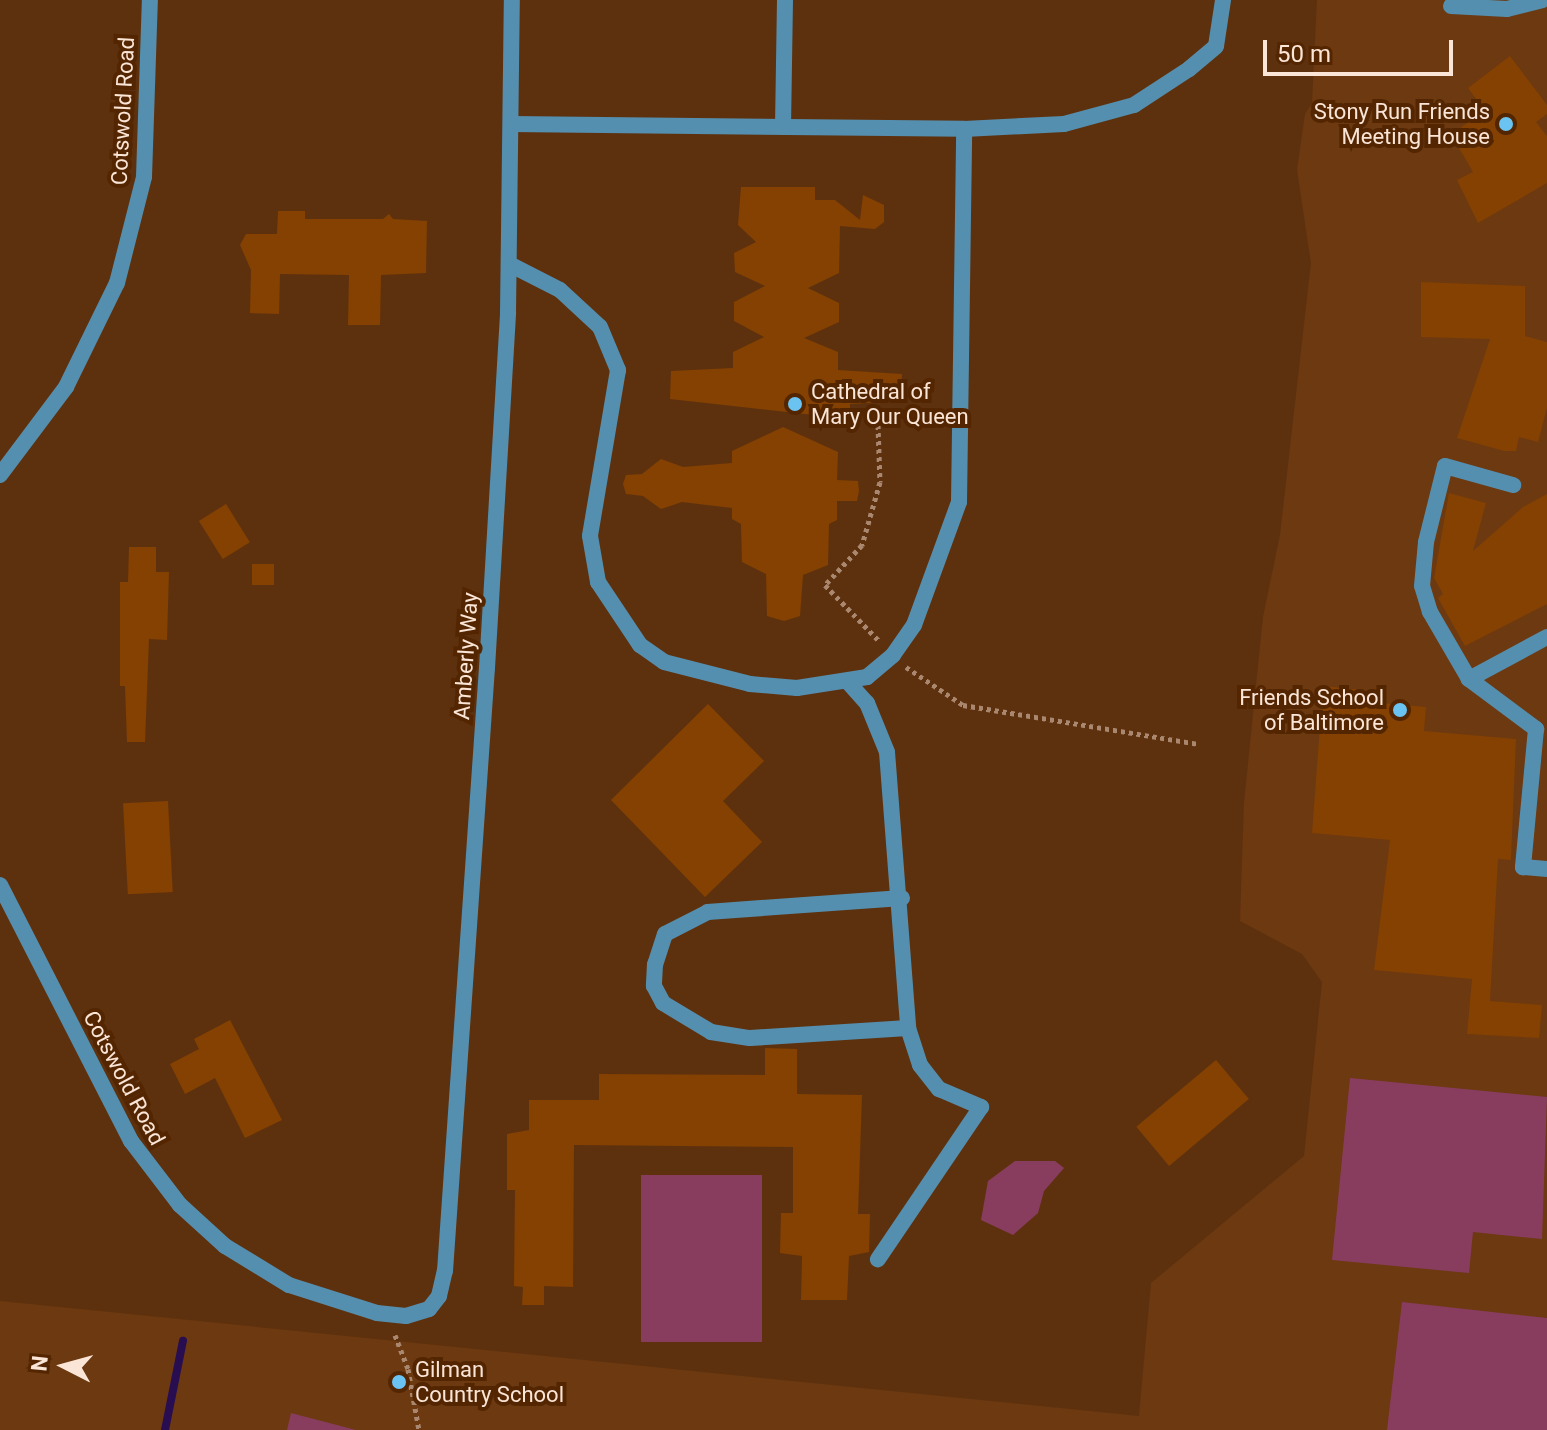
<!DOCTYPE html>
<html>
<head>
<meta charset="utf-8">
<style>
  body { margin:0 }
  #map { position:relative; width:1547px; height:1430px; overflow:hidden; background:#5e310e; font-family:Roboto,sans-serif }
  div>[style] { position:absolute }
  .built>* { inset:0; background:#6c3911 }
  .green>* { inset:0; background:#883d5f; transform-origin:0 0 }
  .stream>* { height:8px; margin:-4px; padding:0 4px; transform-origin:4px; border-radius:4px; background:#280e51 }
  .building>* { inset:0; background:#844102; transform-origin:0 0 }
  .path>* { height:5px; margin-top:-2.5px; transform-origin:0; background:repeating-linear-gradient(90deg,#aa8870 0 4px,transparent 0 8px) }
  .lane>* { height:16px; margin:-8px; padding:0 8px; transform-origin:8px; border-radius:8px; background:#558faf }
  .street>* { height:16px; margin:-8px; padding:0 8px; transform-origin:8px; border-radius:8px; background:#558faf }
  .dots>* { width:22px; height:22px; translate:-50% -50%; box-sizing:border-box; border:4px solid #532601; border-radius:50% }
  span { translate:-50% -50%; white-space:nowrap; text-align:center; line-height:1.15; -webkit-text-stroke:8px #532601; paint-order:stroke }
  .street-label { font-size:22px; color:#fbe5d7 }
  .poi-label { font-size:22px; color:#fbe5d7 }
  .right { translate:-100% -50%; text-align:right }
  .left { translate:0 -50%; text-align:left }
  .north { position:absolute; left:24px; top:1326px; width:80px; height:80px; -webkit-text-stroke:6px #532601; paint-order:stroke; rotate:276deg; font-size:22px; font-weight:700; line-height:32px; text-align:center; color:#fbe5d7 }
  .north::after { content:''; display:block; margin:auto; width:28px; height:36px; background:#fbe5d7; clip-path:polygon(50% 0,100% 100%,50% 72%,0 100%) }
  .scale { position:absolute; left:1263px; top:40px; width:190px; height:36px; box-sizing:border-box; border:4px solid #fbe5d7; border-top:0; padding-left:10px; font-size:24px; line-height:28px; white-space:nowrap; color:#fbe5d7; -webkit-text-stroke:6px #532601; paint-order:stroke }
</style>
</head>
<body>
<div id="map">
  <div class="built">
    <div style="clip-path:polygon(1317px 0,1547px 0,1547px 1430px,0 1430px,0 1301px,1139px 1416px,1151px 1283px,1304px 1156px,1322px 982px,1302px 954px,1240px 921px,1244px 803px,1263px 617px,1280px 535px,1311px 263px,1297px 170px,1305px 114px,1312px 103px)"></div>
  </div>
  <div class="green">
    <div style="clip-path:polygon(1350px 1078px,1547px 1097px,1542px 1239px,1473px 1232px,1469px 1273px,1332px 1260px)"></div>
    <div style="clip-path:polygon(1015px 1161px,1055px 1161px,1064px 1168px,1044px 1191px,1038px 1213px,1013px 1235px,981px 1220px,988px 1181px)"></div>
    <div style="left:641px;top:1175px;width:121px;height:167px"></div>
    <div style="clip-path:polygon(1402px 1302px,1547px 1318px,1547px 1430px,1387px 1430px)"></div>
    <div style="clip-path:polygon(291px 1413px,356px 1430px,287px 1430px)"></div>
  </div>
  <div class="stream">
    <div style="left:165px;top:1430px;width:91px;rotate:-78.6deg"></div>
  </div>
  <div class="building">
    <div style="clip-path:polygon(1510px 56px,1547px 105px,1547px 114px,1536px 122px,1547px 136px,1547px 183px,1478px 223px,1457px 180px,1473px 172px,1459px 148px,1468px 141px,1459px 129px,1484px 110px,1468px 88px)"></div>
    <div style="clip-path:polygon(741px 187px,815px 187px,815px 200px,835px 200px,860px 220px,863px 195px,884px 205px,884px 222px,875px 229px,840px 226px,839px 273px,808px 288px,839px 303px,839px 322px,804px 338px,838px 352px,838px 370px,902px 374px,901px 401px,850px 404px,850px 419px,670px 399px,671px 371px,733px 368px,733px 352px,764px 337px,734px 321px,734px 302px,765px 286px,735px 272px,734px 253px,756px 242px,738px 225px)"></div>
    <div style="clip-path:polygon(278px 211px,305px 211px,305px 219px,383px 219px,389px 214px,393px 219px,427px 221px,426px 273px,381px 275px,380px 325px,348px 325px,349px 275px,280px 274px,279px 314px,250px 313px,251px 270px,240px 245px,246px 234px,277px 234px)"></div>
    <div style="clip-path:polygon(1421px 282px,1525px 286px,1525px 336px,1547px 342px,1547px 408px,1538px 442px,1519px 437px,1516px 451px,1504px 451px,1457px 438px,1490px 339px,1421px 337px)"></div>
    <div style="clip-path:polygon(783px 427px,838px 452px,837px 480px,858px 481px,859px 491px,857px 501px,837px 501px,837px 520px,829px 524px,828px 565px,803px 575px,800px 616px,784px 621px,767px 616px,766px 574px,742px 562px,741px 524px,732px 519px,732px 508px,682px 502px,661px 509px,643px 496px,626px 494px,623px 484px,626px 475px,642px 474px,661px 459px,683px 467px,732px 463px,732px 451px)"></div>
    <div style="clip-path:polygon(1449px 493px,1486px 503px,1473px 551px,1523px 507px,1547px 494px,1547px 604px,1465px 646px,1438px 598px,1443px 594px,1434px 578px)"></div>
    <div style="left:226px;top:504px;width:45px;height:32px;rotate:58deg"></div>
    <div style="clip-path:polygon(129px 547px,156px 547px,156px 572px,169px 572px,167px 640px,149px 639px,145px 742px,127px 742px,125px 686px,120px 686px,120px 582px,128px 582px)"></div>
    <div style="left:274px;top:564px;width:21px;height:22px;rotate:90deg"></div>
    <div style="clip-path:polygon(1323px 686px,1361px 690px,1360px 701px,1426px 707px,1424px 731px,1516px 739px,1511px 860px,1498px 859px,1490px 1001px,1542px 1005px,1539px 1038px,1467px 1034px,1472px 979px,1374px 970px,1390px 840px,1312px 833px)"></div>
    <div style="clip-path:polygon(708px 704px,764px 761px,723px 801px,762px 842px,705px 897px,611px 800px)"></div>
    <div style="left:168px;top:801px;width:91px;height:45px;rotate:87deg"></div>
    <div style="clip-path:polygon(230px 1020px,282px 1120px,245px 1138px,215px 1078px,185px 1094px,170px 1064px,199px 1049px,194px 1039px)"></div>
    <div style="clip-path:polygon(765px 1048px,797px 1049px,797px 1094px,862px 1095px,858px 1214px,870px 1214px,869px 1252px,849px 1256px,847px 1300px,801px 1300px,802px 1256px,780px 1253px,781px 1213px,793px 1213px,793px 1147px,574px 1145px,573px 1287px,544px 1286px,544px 1305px,522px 1305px,523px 1287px,514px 1286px,515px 1190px,507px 1190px,507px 1134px,529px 1130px,529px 1100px,599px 1100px,599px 1074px,765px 1075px)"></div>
    <div style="left:1216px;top:1060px;width:51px;height:104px;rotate:50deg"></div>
  </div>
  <div class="path">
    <div style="left:878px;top:425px;width:57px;rotate:88deg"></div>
    <div style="left:880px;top:482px;width:66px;rotate:105.9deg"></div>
    <div style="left:862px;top:545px;width:54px;rotate:132.8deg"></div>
    <div style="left:825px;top:585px;width:78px;rotate:46deg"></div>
    <div style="left:906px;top:667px;width:69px;rotate:33.7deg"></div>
    <div style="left:963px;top:705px;width:238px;rotate:9.4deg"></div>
    <div style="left:395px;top:1335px;width:36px;rotate:69deg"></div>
    <div style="left:408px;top:1369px;width:62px;rotate:79.8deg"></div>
  </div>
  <div class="lane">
    <div style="left:1451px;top:6px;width:56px;rotate:3.1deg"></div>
    <div style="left:1507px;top:9px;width:36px;rotate:-14deg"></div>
    <div style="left:511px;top:124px;width:453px;rotate:0.6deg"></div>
    <div style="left:964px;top:129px;width:100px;rotate:-2.9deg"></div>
    <div style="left:1064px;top:124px;width:73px;rotate:-15.2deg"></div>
    <div style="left:1134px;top:105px;width:66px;rotate:-33.2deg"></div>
    <div style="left:1189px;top:69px;width:35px;rotate:-40deg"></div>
    <div style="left:1216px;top:46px;width:47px;rotate:-81.3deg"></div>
    <div style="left:509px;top:264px;width:57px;rotate:27deg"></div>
    <div style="left:560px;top:290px;width:54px;rotate:42.8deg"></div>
    <div style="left:600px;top:327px;width:47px;rotate:67.3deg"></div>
    <div style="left:618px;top:370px;width:168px;rotate:99.6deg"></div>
    <div style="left:590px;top:536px;width:47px;rotate:80.1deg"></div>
    <div style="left:598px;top:582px;width:76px;rotate:56.3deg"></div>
    <div style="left:640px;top:645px;width:29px;rotate:35deg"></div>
    <div style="left:664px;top:662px;width:89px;rotate:14.3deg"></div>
    <div style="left:750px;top:684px;width:47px;rotate:4.9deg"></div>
    <div style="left:797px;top:688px;width:71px;rotate:-8.9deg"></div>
    <div style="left:867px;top:677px;width:34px;rotate:-40deg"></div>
    <div style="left:893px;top:655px;width:37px;rotate:-55deg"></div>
    <div style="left:914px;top:625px;width:131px;rotate:-69.9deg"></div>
    <div style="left:959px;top:502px;width:373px;rotate:-89.2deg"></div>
    <div style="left:1547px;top:637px;width:89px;rotate:151.7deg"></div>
    <div style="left:1469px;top:679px;width:84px;rotate:36.7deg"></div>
    <div style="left:1536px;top:729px;width:139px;rotate:95.4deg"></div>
    <div style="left:1523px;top:867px;width:24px;rotate:5deg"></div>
    <div style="left:1469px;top:679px;width:78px;rotate:-120.2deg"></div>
    <div style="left:1430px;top:612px;width:27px;rotate:-107deg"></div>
    <div style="left:1422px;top:586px;width:44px;rotate:-84.8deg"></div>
    <div style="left:1426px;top:542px;width:78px;rotate:-76deg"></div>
    <div style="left:1445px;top:466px;width:71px;rotate:15.6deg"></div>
    <div style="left:847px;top:681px;width:30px;rotate:48deg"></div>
    <div style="left:867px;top:703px;width:53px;rotate:67.8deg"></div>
    <div style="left:887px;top:752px;width:277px;rotate:85.6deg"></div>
    <div style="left:908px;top:1028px;width:39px;rotate:72deg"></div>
    <div style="left:920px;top:1065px;width:31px;rotate:52deg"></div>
    <div style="left:939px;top:1089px;width:46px;rotate:23.2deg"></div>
    <div style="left:981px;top:1107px;width:184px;rotate:124.1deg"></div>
    <div style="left:902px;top:898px;width:195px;rotate:175.9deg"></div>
    <div style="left:708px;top:912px;width:48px;rotate:152.9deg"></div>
    <div style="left:665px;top:934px;width:32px;rotate:108deg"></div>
    <div style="left:655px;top:964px;width:22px;rotate:93deg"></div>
    <div style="left:654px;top:986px;width:19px;rotate:62deg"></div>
    <div style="left:663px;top:1003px;width:56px;rotate:31.1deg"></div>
    <div style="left:711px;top:1032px;width:39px;rotate:9deg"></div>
    <div style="left:750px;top:1038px;width:158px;rotate:-3.6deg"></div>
  </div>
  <div class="street">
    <div style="left:783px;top:127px;width:127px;rotate:-89.1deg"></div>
    <div style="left:0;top:475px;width:110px;rotate:-53.1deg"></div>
    <div style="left:66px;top:387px;width:116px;rotate:-63.9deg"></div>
    <div style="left:117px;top:283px;width:109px;rotate:-75.7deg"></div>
    <div style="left:144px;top:177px;width:177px;rotate:-88.1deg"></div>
    <div style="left:0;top:885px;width:288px;rotate:62.9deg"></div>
    <div style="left:131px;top:1141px;width:81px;rotate:52.6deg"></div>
    <div style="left:180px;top:1205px;width:61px;rotate:42.3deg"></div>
    <div style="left:225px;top:1246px;width:75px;rotate:31.4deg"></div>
    <div style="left:289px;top:1285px;width:92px;rotate:17.7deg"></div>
    <div style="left:377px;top:1313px;width:29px;rotate:6deg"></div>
    <div style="left:406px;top:1316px;width:24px;rotate:-17deg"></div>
    <div style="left:429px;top:1309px;width:16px;rotate:-52deg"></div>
    <div style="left:439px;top:1296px;width:26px;rotate:-77deg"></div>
    <div style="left:445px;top:1271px;width:604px;rotate:-86.02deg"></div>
    <div style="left:487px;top:668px;width:356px;rotate:-86.6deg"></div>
    <div style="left:508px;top:313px;width:313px;rotate:-89.3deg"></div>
  </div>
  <div class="dots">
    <div style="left:1506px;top:124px;background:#6bc3f2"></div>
    <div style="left:795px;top:404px;background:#6bc3f2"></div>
    <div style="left:1400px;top:710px;background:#6bc3f2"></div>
    <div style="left:399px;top:1382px;background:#6bc3f2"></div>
  </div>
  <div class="street-label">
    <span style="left:123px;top:111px;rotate:-87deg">Cotswold Road</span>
    <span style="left:466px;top:656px;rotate:-86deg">Amberly Way</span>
    <span style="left:124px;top:1078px;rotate:62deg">Cotswold Road</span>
  </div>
  <div class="poi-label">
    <span class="right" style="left:1490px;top:124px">Stony Run Friends<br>Meeting House</span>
    <span class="left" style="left:811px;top:404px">Cathedral of<br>Mary Our Queen</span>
    <span class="right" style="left:1384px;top:710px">Friends School<br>of Baltimore</span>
    <span class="left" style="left:415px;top:1382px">Gilman<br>Country School</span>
  </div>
  <div class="north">N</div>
  <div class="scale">50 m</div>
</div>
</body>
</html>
